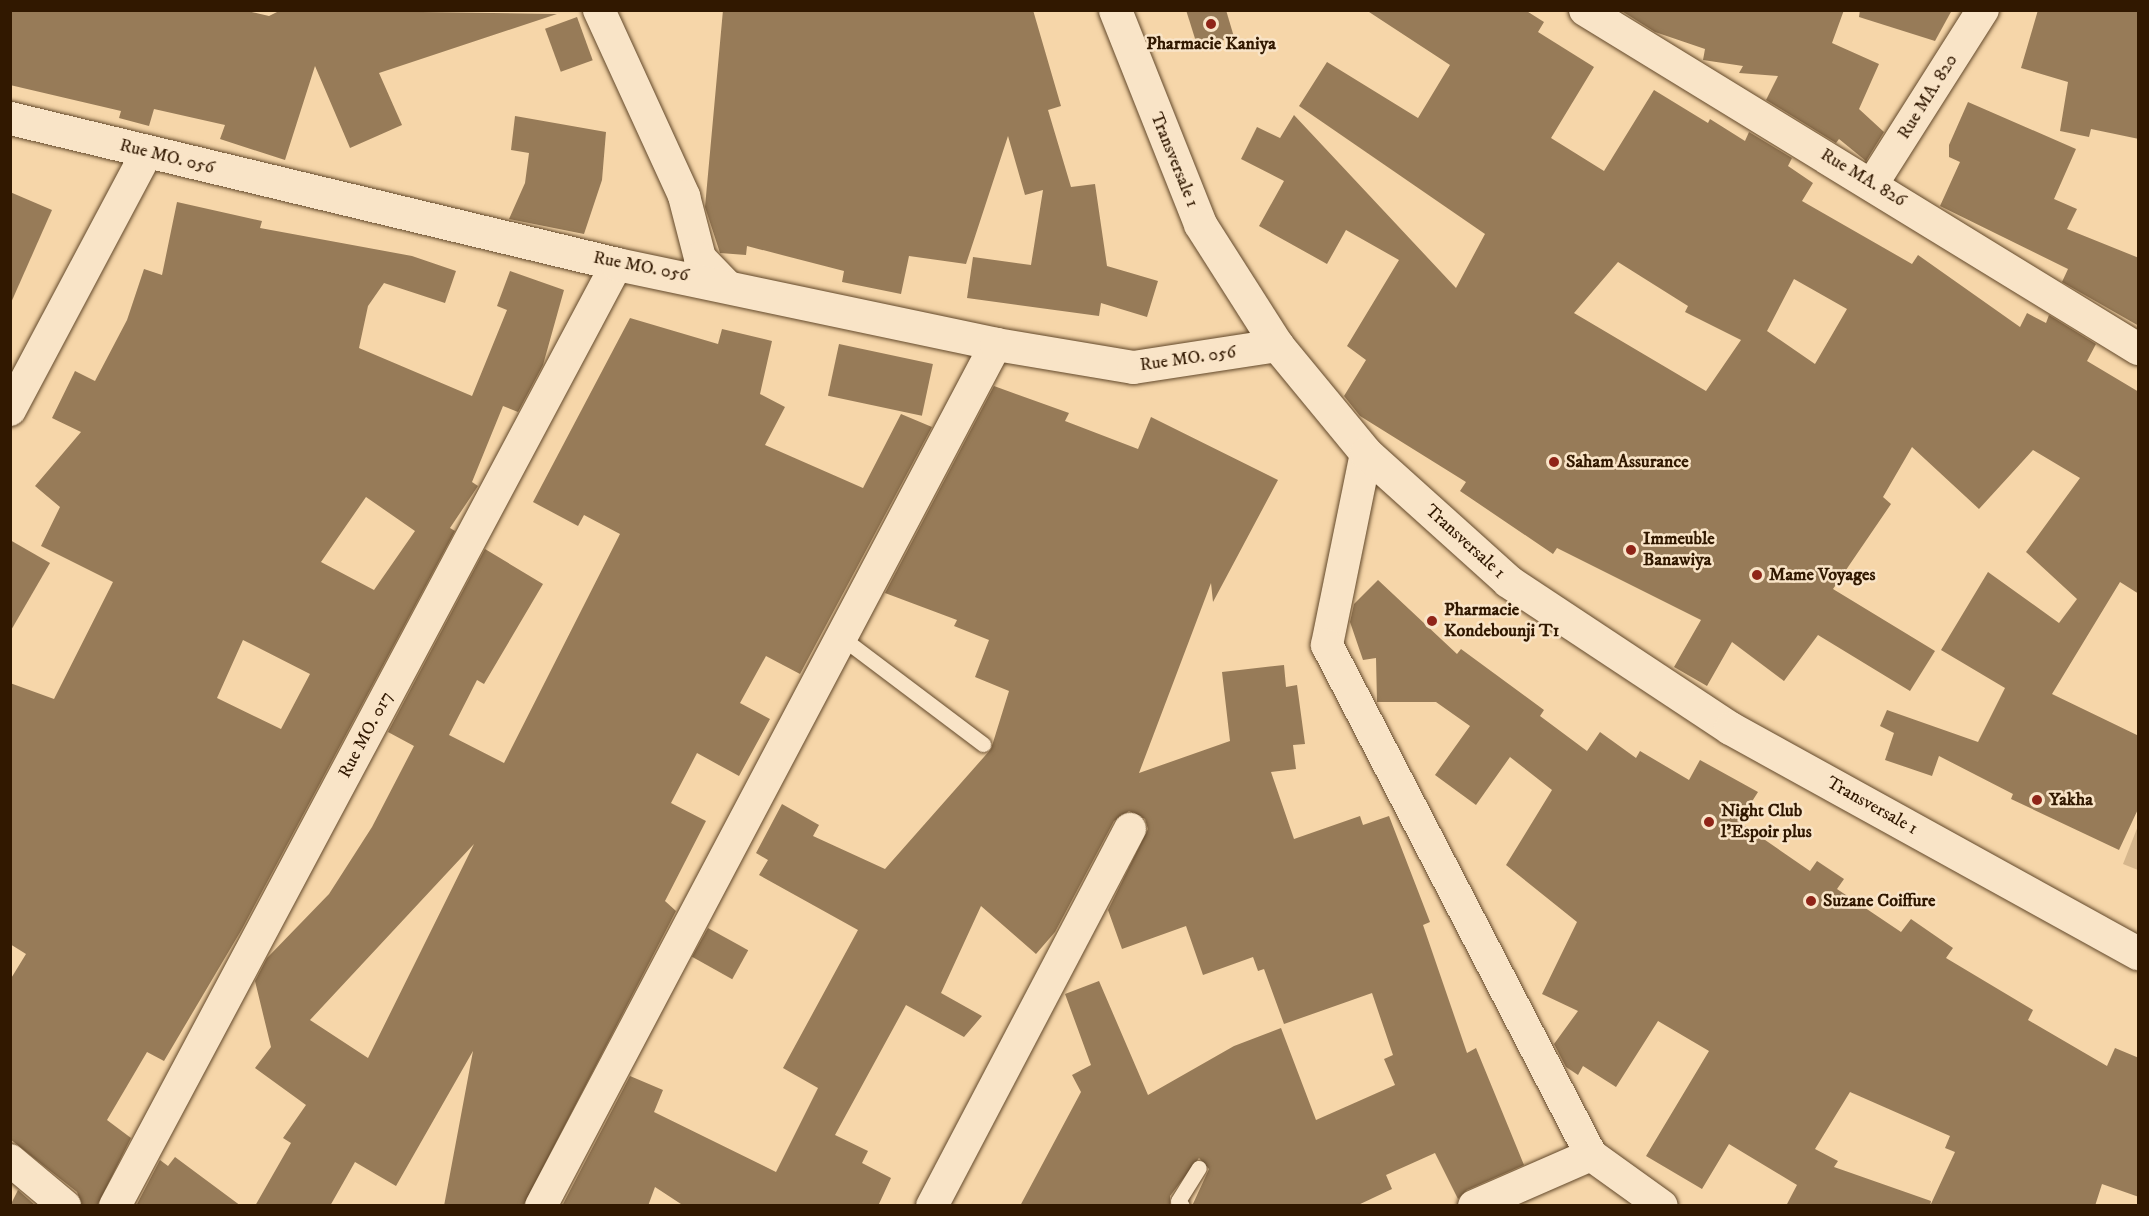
<!DOCTYPE html>
<html>
<head>
<meta charset="utf-8">
<style>
  body { margin:0 }
  #map { position:relative; width:2149px; height:1216px; overflow:hidden; background:#f6d6a9; font-family:"IM FELL DW Pica",serif }
  div>[style] { position:absolute }
  .green>* { inset:0; background:#d5b68c }
  .building>* { inset:0; background:#977b58; transform-origin:0 0 }
  .roads { filter:drop-shadow(0 0 2px #62482a) drop-shadow(0 0 2px #62482a) }
  .lane>* { height:15px; margin:-7.5px; padding:0 7.5px; transform-origin:7.5px; border-radius:7.5px; background:#f9e4c7 }
  .street>* { height:32px; margin:-16px; padding:0 16px; transform-origin:16px; border-radius:16px; background:#f9e4c7 }
  .secondary>* { height:33px; margin:-16.5px; padding:0 16.5px; transform-origin:16.5px; border-radius:16.5px; background:#f9e4c7 }
  .dots>* { width:16px; height:16px; translate:-50% -50%; box-sizing:border-box; border:3px solid #f9e4c7; border-radius:50% }
  span { translate:-50% -50%; white-space:nowrap; text-align:center; line-height:1.15; -webkit-text-stroke:5px #f9e4c7; paint-order:stroke }
  .poi-label { font-size:18px; color:#311800; font-weight:700 }
  .left { translate:0 -50%; text-align:left }
  .street-label { font-size:18px; color:#311800 }
  .frame { position:absolute; inset:0; border:12px solid #311800; pointer-events:none }
</style>
</head>
<body>
<div id="map">
  <div class="green">
    <div style="clip-path:polygon(2138px 826px,2138px 870px,2123px 864px)"></div>
  </div>
  <div class="building">
    <div style="clip-path:polygon(10px 10px,243px 10px,269px 16px,281px 10px,557px 14px,379px 73px,402px 125px,350px 148px,315px 66px,285px 160px,220px 139px,225px 125px,154px 109px,149px 126px,119px 118px,121px 111px,10px 85px)"></div>
    <div style="clip-path:polygon(723px 10px,1033px 10px,1061px 106px,1048px 110px,1071px 187px,1095px 184px,1107px 266px,1158px 281px,1147px 317px,1101px 303px,1099px 316px,967px 298px,973px 257px,1031px 265px,1043px 190px,1025px 195px,1008px 136px,966px 264px,909px 256px,901px 294px,842px 282px,844px 271px,747px 246px,746px 255px,720px 253px,705px 207px)"></div>
    <div style="clip-path:polygon(1186px 10px,1226px 10px,1234px 37px,1198px 48px)"></div>
    <div style="clip-path:polygon(evenodd,1366px 10px,1525px 10px,1544px 22px,1538px 32px,1594px 67px,1551px 138px,1604px 171px,1654px 90px,1708px 123px,1710px 119px,1745px 141px,1749px 132px,1792px 158px,1788px 166px,1813px 183px,1802px 201px,1912px 264px,1918px 255px,2020px 327px,2027px 313px,2046px 323px,2049px 315px,2096px 344px,2087px 361px,2139px 392px,2139px 594px,2120px 582px,2052px 694px,2139px 736px,2139px 807px,2119px 850px,2011px 799px,2013px 794px,1939px 756px,1932px 776px,1885px 760px,1894px 733px,1880px 726px,1887px 710px,1978px 742px,2005px 688px,1941px 650px,1988px 572px,2059px 623px,2077px 599px,2026px 552px,2080px 478px,2033px 450px,1979px 509px,1912px 447px,1883px 497px,1891px 504px,1833px 589px,1935px 651px,1910px 691px,1818px 635px,1784px 681px,1732px 642px,1707px 686px,1674px 667px,1701px 620px,1557px 548px,1553px 554px,1460px 491px,1466px 482px,1360px 416px,1344px 396px,1366px 360px,1347px 346px,1399px 260px,1346px 230px,1327px 264px,1259px 226px,1284px 181px,1241px 159px,1257px 127px,1280px 138px,1294px 115px,1456px 288px,1485px 234px,1299px 106px,1327px 62px,1418px 118px,1450px 65px,1366px 10px,1618px 262px,1688px 306px,1685px 312px,1741px 340px,1706px 391px,1574px 313px,1618px 262px,1366px 10px,1794px 279px,1847px 309px,1815px 364px,1767px 331px,1794px 279px)"></div>
    <div style="clip-path:polygon(1620px 10px,1844px 10px,1832px 43px,1879px 64px,1859px 109px,1884px 132px,1866px 161px,1839px 139px,1836px 143px,1766px 100px,1778px 76px,1739px 73px,1743px 66px,1703px 60px,1705px 49px,1655px 32px)"></div>
    <div style="clip-path:polygon(1860px 10px,1952px 10px,1935px 41px,1859px 17px)"></div>
    <div style="clip-path:polygon(2038px 10px,2139px 10px,2139px 139px,2091px 129px,2089px 137px,2060px 131px,2068px 82px,2021px 68px)"></div>
    <div style="left:577px;top:17px;width:46px;height:34px;rotate:70deg"></div>
    <div style="clip-path:polygon(1968px 102px,2076px 149px,2054px 199px,2077px 209px,2067px 229px,2139px 258px,2139px 326px,2062px 282px,2068px 269px,1940px 206px,1960px 162px,1949px 157px,1949px 145px)"></div>
    <div style="clip-path:polygon(515px 116px,606px 132px,602px 180px,584px 234px,509px 219px,525px 183px,529px 153px,511px 150px)"></div>
    <div style="clip-path:polygon(10px 192px,52px 210px,10px 305px)"></div>
    <div style="clip-path:polygon(evenodd,177px 202px,262px 221px,260px 228px,412px 256px,456px 271px,445px 303px,384px 283px,368px 306px,359px 348px,472px 396px,507px 310px,497px 306px,510px 271px,564px 290px,543px 365px,518px 412px,503px 406px,472px 482px,478px 486px,450px 528px,455px 531px,242px 929px,164px 1061px,147px 1052px,107px 1120px,131px 1138px,97px 1206px,82px 1206px,77px 1192px,10px 1139px,10px 980px,26px 954px,10px 944px,10px 683px,54px 699px,113px 582px,41px 546px,60px 507px,35px 486px,81px 432px,52px 418px,75px 371px,95px 381px,127px 320px,144px 269px,162px 275px,177px 202px,366px 497px,415px 531px,374px 590px,321px 562px,366px 497px,177px 202px,243px 640px,310px 674px,281px 729px,217px 698px,243px 640px)"></div>
    <div style="clip-path:polygon(evenodd,630px 318px,718px 344px,722px 329px,772px 341px,760px 394px,785px 407px,765px 445px,863px 488px,901px 414px,932px 427px,800px 674px,766px 656px,740px 703px,770px 719px,739px 776px,697px 753px,671px 803px,706px 821px,665px 901px,676px 911px,523px 1206px,444px 1206px,473px 1051px,396px 1186px,355px 1162px,330px 1206px,255px 1206px,291px 1143px,283px 1138px,306px 1105px,255px 1068px,271px 1047px,255px 981px,267px 958px,329px 894px,372px 827px,414px 746px,388px 732px,485px 549px,543px 584px,484px 684px,477px 680px,449px 735px,504px 763px,620px 534px,584px 515px,578px 526px,533px 502px,630px 318px,474px 844px,368px 1058px,310px 1020px,474px 844px)"></div>
    <div style="left:839px;top:344px;width:96px;height:53px;rotate:12deg"></div>
    <div style="clip-path:polygon(994px 386px,1069px 413px,1065px 421px,1138px 449px,1151px 417px,1278px 480px,1213px 602px,1211px 583px,1139px 773px,1230px 741px,1222px 672px,1284px 665px,1286px 687px,1297px 685px,1305px 744px,1293px 745px,1296px 769px,1271px 772px,1294px 839px,1360px 816px,1363px 825px,1389px 816px,1430px 922px,1423px 925px,1467px 1053px,1476px 1048px,1524px 1165px,1467px 1190px,1458px 1199px,1435px 1153px,1386px 1175px,1392px 1189px,1356px 1206px,1192px 1206px,1209px 1169px,1199px 1158px,1170px 1196px,1170px 1206px,1020px 1206px,1081px 1092px,1072px 1075px,1091px 1065px,1065px 994px,1099px 981px,1148px 1095px,1234px 1046px,1281px 1028px,1316px 1120px,1395px 1085px,1384px 1059px,1393px 1055px,1372px 993px,1284px 1024px,1264px 969px,1258px 971px,1253px 957px,1203px 975px,1186px 926px,1122px 949px,1108px 910px,1148px 829px,1145px 819px,1129px 811px,1114px 821px,1055px 932px,1036px 954px,981px 906px,941px 993px,982px 1016px,964px 1037px,906px 1005px,835px 1135px,868px 1151px,862px 1163px,891px 1178px,878px 1206px,684px 1206px,655px 1187px,648px 1206px,562px 1206px,630px 1076px,663px 1090px,654px 1112px,776px 1172px,818px 1088px,783px 1068px,858px 930px,759px 875px,768px 860px,756px 853px,782px 804px,819px 825px,813px 836px,885px 869px,991px 749px,1009px 691px,975px 677px,989px 640px,954px 626px,957px 620px,885px 593px)"></div>
    <div style="clip-path:polygon(10px 540px,50px 563px,10px 632px)"></div>
    <div style="clip-path:polygon(1378px 580px,1457px 654px,1461px 649px,1544px 710px,1540px 716px,1587px 751px,1600px 732px,1636px 758px,1640px 751px,1689px 780px,1700px 760px,1758px 792px,1739px 822px,1810px 871px,1817px 861px,1844px 879px,1837px 889px,1901px 932px,1911px 919px,1953px 948px,1946px 958px,2033px 1010px,2028px 1020px,2107px 1066px,2115px 1048px,2139px 1058px,2139px 1197px,2102px 1184px,2095px 1206px,1930px 1206px,1955px 1152px,1945px 1148px,1950px 1136px,1850px 1092px,1815px 1149px,1838px 1161px,1834px 1167px,1931px 1201px,1930px 1206px,1786px 1206px,1797px 1185px,1729px 1144px,1702px 1189px,1646px 1156px,1709px 1051px,1658px 1021px,1616px 1087px,1583px 1066px,1578px 1075px,1566px 1067px,1554px 1044px,1578px 1011px,1542px 994px,1577px 922px,1506px 865px,1552px 790px,1510px 757px,1476px 805px,1435px 775px,1470px 726px,1436px 702px,1377px 702px,1376px 658px,1363px 660px,1350px 622px,1354px 604px)"></div>
    <div style="left:708px;top:928px;width:46px;height:33px;rotate:29deg"></div>
    <div style="clip-path:polygon(175px 1157px,241px 1206px,136px 1206px,160px 1160px,168px 1166px)"></div>
    <div style="clip-path:polygon(18px 1190px,36px 1206px,10px 1206px)"></div>
  </div>
  <div class="roads">
    <div class="lane">
      <div style="left:841px;top:637px;width:178px;rotate:37deg"></div>
      <div style="left:1182px;top:1206px;width:6px;rotate:-129deg"></div>
      <div style="left:1178px;top:1201px;width:39px;rotate:-58deg"></div>
    </div>
    <div class="street">
      <div style="left:599px;top:10px;width:205px;rotate:65.4deg"></div>
      <div style="left:684px;top:196px;width:64px;rotate:75.5deg"></div>
      <div style="left:700px;top:258px;width:36px;rotate:46deg"></div>
      <div style="left:1585px;top:10px;width:649px;rotate:31.51deg"></div>
      <div style="left:1873px;top:183px;width:205px;rotate:-57.6deg"></div>
      <div style="left:10px;top:410px;width:292px;rotate:-62deg"></div>
      <div style="left:1366px;top:453px;width:196px;rotate:101.5deg"></div>
      <div style="left:1327px;top:645px;width:574px;rotate:62.63deg"></div>
      <div style="left:1591px;top:1155px;width:87px;rotate:35.7deg"></div>
      <div style="left:10px;top:1160px;width:72px;rotate:39.9deg"></div>
      <div style="left:115px;top:1206px;width:1067px;rotate:-61.95deg"></div>
      <div style="left:541px;top:1206px;width:975px;rotate:-62.17deg"></div>
      <div style="left:932px;top:1206px;width:426px;rotate:-62.3deg"></div>
      <div style="left:1474px;top:1206px;width:128px;rotate:-23.6deg"></div>
    </div>
    <div class="secondary">
      <div style="left:1115px;top:10px;width:230px;rotate:68.3deg"></div>
      <div style="left:1200px;top:224px;width:143px;rotate:57.5deg"></div>
      <div style="left:1277px;top:345px;width:140px;rotate:50.5deg"></div>
      <div style="left:1366px;top:453px;width:191px;rotate:42deg"></div>
      <div style="left:1508px;top:581px;width:266px;rotate:33.5deg"></div>
      <div style="left:1730px;top:728px;width:466px;rotate:28.9deg"></div>
      <div style="left:10px;top:118px;width:624px;rotate:13.52deg"></div>
      <div style="left:617px;top:264px;width:387px;rotate:11.9deg"></div>
      <div style="left:996px;top:344px;width:139px;rotate:9.5deg"></div>
      <div style="left:1133px;top:367px;width:146px;rotate:-8.7deg"></div>
    </div>
  </div>
  <div class="dots">
    <div style="left:1211px;top:24px;background:#8f2418"></div>
    <div style="left:1554px;top:462px;background:#8f2418"></div>
    <div style="left:1631px;top:550px;background:#8f2418"></div>
    <div style="left:1757px;top:575px;background:#8f2418"></div>
    <div style="left:1432px;top:621px;background:#8f2418"></div>
    <div style="left:2037px;top:800px;background:#8f2418"></div>
    <div style="left:1709px;top:822px;background:#8f2418"></div>
    <div style="left:1811px;top:901px;background:#8f2418"></div>
  </div>
  <div class="poi-label">
    <span style="left:1211px;top:44px">Pharmacie Kaniya</span>
    <span class="left" style="left:1566px;top:462px">Saham Assurance</span>
    <span class="left" style="left:1643px;top:550px">Immeuble<br>Banawiya</span>
    <span class="left" style="left:1769px;top:575px">Mame Voyages</span>
    <span class="left" style="left:1444px;top:621px">Pharmacie<br>Kondebounji T1</span>
    <span class="left" style="left:2049px;top:800px">Yakha</span>
    <span class="left" style="left:1721px;top:822px">Night Club<br>l'Espoir plus</span>
    <span class="left" style="left:1823px;top:901px">Suzane Coiffure</span>
  </div>
  <div class="street-label">
    <span style="left:1928px;top:97px;rotate:-58deg">Rue MA. 820</span>
    <span style="left:167px;top:157px;rotate:14deg">Rue MO. 056</span>
    <span style="left:1174px;top:160px;rotate:68deg">Transversale 1</span>
    <span style="left:1863px;top:178px;rotate:31deg">Rue MA. 826</span>
    <span style="left:641px;top:267px;rotate:11deg">Rue MO. 056</span>
    <span style="left:1188px;top:359px;rotate:-8deg">Rue MO. 056</span>
    <span style="left:1465px;top:542px;rotate:42deg">Transversale 1</span>
    <span style="left:366px;top:735px;rotate:-62deg">Rue MO. 017</span>
    <span style="left:1872px;top:806px;rotate:29deg">Transversale 1</span>
  </div>
  <div class="frame"></div>
</div>
</body>
</html>
